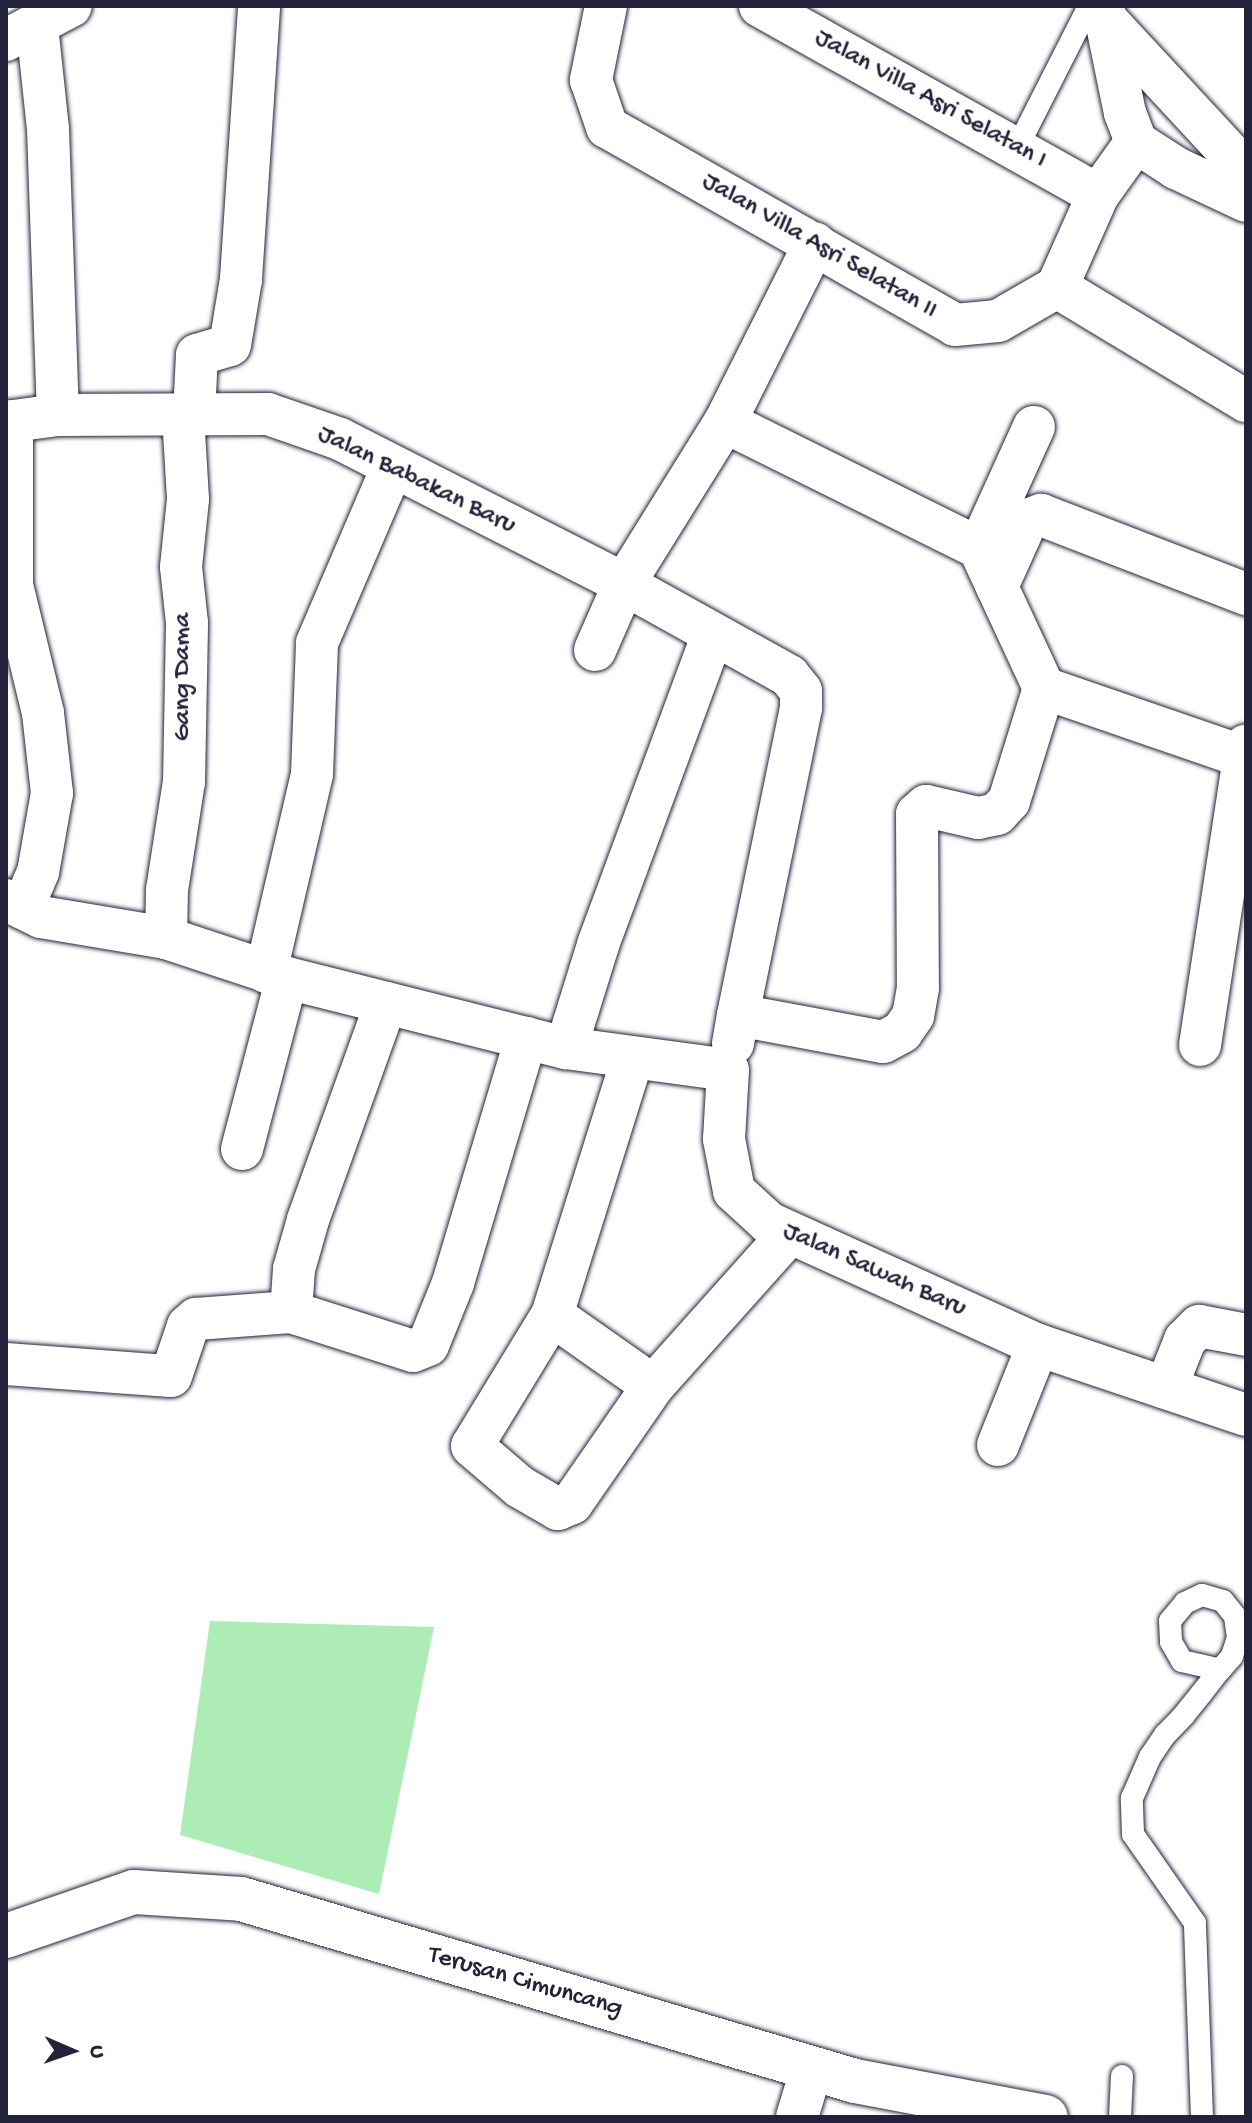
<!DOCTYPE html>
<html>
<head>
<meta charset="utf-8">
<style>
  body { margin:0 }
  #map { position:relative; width:1252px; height:2123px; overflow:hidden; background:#fff; font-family:"Gochi Hand",sans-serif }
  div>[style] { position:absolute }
  .green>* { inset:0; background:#adecb4 }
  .roads { filter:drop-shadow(0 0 2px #22223b) drop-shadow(0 0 2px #22223b) }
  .service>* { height:22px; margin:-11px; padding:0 11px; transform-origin:11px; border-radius:11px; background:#fff }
  .minor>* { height:42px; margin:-21px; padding:0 21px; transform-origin:21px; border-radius:21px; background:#fff }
  .tertiary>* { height:44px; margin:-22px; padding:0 22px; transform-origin:22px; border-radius:22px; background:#fff }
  span { translate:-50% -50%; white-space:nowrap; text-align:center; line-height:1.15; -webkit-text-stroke:6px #fff; paint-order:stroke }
  .street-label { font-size:26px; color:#22223b }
  .frame { position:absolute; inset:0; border:8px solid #22223b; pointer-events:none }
  .north { position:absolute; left:32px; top:2011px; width:80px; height:80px; -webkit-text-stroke:6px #fff; paint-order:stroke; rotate:92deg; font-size:22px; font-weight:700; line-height:32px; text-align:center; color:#22223b }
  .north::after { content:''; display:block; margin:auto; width:28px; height:36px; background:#22223b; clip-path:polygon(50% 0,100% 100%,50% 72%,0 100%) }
</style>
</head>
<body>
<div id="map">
  <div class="green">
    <div style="clip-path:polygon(210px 1621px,434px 1627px,379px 1894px,180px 1835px)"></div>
  </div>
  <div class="roads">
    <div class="service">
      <div style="left:1018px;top:146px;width:157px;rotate:-63.1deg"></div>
      <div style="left:1120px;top:2117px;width:41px;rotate:-87.2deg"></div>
      <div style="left:1202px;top:2117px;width:194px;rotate:-92.1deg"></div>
      <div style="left:1195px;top:1923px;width:108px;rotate:-124.9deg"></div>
      <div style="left:1133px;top:1834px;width:36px;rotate:-92deg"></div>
      <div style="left:1132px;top:1798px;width:45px;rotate:-66.3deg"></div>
      <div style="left:1150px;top:1757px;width:27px;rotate:-56deg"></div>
      <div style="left:1165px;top:1735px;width:28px;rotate:-46deg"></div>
      <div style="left:1184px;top:1715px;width:27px;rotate:-51deg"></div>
      <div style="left:1201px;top:1694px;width:31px;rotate:-52deg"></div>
      <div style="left:1220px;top:1670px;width:18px;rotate:-49deg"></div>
      <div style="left:1232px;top:1656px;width:19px;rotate:-72deg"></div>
      <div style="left:1238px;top:1638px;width:22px;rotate:-98deg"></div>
      <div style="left:1235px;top:1616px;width:19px;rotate:-129deg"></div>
      <div style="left:1223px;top:1601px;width:22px;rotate:-164deg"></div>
      <div style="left:1202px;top:1595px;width:19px;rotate:155deg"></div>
      <div style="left:1185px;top:1603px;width:23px;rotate:130deg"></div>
      <div style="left:1170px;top:1621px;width:21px;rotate:87deg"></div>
      <div style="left:1171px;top:1642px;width:22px;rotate:60deg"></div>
      <div style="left:1182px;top:1661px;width:39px;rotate:13deg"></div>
    </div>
    <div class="minor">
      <div style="left:606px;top:6px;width:76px;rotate:101.5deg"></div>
      <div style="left:591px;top:80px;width:50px;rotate:71.2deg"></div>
      <div style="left:607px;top:127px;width:400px;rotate:29.6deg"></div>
      <div style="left:955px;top:325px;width:43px;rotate:-5.3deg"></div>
      <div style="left:998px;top:321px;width:68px;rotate:-30deg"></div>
      <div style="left:1057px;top:287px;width:101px;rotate:-66deg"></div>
      <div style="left:1098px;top:195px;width:65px;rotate:-54.4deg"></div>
      <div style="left:760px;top:6px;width:387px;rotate:29.2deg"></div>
      <div style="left:1103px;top:6px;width:109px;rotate:78.4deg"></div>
      <div style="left:1125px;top:113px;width:31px;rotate:69deg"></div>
      <div style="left:1136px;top:142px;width:48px;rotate:33deg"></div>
      <div style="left:1176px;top:168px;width:77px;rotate:25.2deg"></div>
      <div style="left:1110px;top:24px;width:200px;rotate:47.2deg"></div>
      <div style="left:37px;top:26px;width:104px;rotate:83.9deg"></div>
      <div style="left:48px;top:129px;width:286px;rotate:88deg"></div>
      <div style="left:6px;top:40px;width:73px;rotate:-27.6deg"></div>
      <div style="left:1057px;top:287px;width:221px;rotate:31.1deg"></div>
      <div style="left:194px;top:414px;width:59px;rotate:-87.1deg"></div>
      <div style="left:197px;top:355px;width:34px;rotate:-17deg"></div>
      <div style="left:230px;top:345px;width:67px;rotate:-80.5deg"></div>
      <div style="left:241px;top:279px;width:274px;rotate:-86.2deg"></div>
      <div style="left:12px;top:421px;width:164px;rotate:90deg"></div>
      <div style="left:12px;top:585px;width:132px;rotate:76.4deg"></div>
      <div style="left:43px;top:713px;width:81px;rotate:83.6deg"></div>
      <div style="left:52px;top:793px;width:80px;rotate:100deg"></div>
      <div style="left:38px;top:872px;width:39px;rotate:113deg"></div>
      <div style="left:6px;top:422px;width:52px;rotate:-7.7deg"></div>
      <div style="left:58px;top:415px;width:210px;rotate:-0.3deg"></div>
      <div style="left:268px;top:414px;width:76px;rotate:19.1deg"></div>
      <div style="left:340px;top:439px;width:319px;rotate:27deg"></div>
      <div style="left:624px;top:584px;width:189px;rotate:29.1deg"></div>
      <div style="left:789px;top:676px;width:19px;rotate:51deg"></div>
      <div style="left:801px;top:691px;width:17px;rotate:90deg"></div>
      <div style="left:801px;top:708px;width:313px;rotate:101.6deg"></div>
      <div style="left:725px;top:422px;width:284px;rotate:26.4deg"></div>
      <div style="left:979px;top:548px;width:154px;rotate:65.1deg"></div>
      <div style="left:1044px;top:688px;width:118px;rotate:107.2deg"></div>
      <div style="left:1009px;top:801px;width:18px;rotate:133deg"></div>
      <div style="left:997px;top:814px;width:19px;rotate:168deg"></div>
      <div style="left:978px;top:818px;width:53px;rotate:-167deg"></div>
      <div style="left:926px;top:806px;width:12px;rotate:138deg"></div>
      <div style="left:917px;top:814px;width:174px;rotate:89.7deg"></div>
      <div style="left:918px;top:988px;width:28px;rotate:100deg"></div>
      <div style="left:913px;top:1016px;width:19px;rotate:125deg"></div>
      <div style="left:902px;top:1032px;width:21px;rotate:152deg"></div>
      <div style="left:883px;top:1042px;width:147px;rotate:-169.5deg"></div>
      <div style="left:738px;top:1015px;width:29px;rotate:100deg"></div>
      <div style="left:979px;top:548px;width:133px;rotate:-65.6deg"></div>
      <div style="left:997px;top:587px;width:73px;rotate:-65.9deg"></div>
      <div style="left:1027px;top:520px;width:15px;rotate:-20deg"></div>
      <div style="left:1041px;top:515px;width:220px;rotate:21.1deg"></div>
      <div style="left:595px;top:650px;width:72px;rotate:-66.3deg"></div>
      <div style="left:624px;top:584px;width:191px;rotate:-58.1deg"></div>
      <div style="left:725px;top:422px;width:200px;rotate:-63.3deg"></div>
      <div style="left:1044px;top:688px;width:212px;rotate:19deg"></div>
      <div style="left:6px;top:900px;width:39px;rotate:26deg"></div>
      <div style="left:41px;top:917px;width:127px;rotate:9.5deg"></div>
      <div style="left:166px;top:938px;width:127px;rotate:18.3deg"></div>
      <div style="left:287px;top:978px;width:288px;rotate:14.1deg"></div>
      <div style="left:566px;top:1048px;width:163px;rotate:7.7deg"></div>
      <div style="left:728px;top:1070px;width:69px;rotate:93.3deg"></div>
      <div style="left:724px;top:1139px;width:53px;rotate:79.1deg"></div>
      <div style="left:734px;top:1191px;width:47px;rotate:42.4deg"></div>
      <div style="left:769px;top:1223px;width:295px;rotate:24.4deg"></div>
      <div style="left:1038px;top:1345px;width:219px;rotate:18.6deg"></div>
      <div style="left:166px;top:938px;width:48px;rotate:-88.8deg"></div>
      <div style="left:167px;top:890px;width:109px;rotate:-81.1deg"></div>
      <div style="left:184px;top:782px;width:159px;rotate:-88.9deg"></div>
      <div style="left:187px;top:623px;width:56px;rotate:-96.1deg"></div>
      <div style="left:181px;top:567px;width:68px;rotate:-84.1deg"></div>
      <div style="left:188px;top:499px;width:85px;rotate:-93.4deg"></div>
      <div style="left:266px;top:972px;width:203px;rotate:-76.9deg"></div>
      <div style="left:312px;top:774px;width:131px;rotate:-87.8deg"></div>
      <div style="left:317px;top:643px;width:190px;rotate:-66.8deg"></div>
      <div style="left:386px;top:1003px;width:231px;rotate:109.8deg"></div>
      <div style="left:308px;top:1220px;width:51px;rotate:105.9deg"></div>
      <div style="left:294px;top:1269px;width:43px;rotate:94deg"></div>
      <div style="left:291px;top:1312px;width:128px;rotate:17.7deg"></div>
      <div style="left:413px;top:1351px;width:16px;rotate:-22deg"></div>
      <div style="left:428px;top:1345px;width:67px;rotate:-68deg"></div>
      <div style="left:453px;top:1283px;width:256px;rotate:-73.4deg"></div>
      <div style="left:1200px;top:1045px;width:303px;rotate:-81.3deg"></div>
      <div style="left:566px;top:1048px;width:111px;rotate:-72.7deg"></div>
      <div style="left:599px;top:942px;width:328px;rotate:-69.7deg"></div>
      <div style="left:632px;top:1060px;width:267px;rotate:107.4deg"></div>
      <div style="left:552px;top:1315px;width:153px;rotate:121.4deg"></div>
      <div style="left:472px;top:1446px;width:63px;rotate:40.5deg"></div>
      <div style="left:520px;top:1487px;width:44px;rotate:30.1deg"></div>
      <div style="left:558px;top:1509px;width:15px;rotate:-23deg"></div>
      <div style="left:572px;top:1503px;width:142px;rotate:-55.3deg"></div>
      <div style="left:653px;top:1386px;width:203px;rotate:-48.2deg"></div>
      <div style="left:242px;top:1149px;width:177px;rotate:-75.3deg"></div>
      <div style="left:552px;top:1315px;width:123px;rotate:35.1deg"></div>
      <div style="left:6px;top:1364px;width:165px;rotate:4.2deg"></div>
      <div style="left:171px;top:1376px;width:53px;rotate:-71.2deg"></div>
      <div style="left:188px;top:1326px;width:11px;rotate:-41deg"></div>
      <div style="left:196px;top:1319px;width:95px;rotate:-4.2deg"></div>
      <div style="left:1166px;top:1388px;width:52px;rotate:-68.4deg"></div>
      <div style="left:1185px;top:1340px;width:20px;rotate:-45deg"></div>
      <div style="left:1199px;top:1326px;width:48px;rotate:10.8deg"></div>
      <div style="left:998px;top:1445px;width:108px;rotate:-68.2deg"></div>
      <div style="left:797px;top:2117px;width:51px;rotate:-73deg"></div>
    </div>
    <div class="tertiary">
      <div style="left:6px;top:1936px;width:135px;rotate:-19deg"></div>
      <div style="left:134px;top:1892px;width:107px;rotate:3.7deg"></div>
      <div style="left:241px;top:1899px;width:640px;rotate:16.51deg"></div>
      <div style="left:855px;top:2081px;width:194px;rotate:10.7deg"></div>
    </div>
  </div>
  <div class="street-label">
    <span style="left:930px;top:100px;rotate:29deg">Jalan Villa Asri Selatan I</span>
    <span style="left:819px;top:247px;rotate:30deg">Jalan Villa Asri Selatan II</span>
    <span style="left:416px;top:481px;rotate:26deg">Jalan Babakan Baru</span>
    <span style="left:184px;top:677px;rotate:-90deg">Gang Dama</span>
    <span style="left:874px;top:1271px;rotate:24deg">Jalan Sawah Baru</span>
    <span style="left:525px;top:1983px;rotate:16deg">Terusan Cimuncang</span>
  </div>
  <div class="frame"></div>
  <div class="north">U</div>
</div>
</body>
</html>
